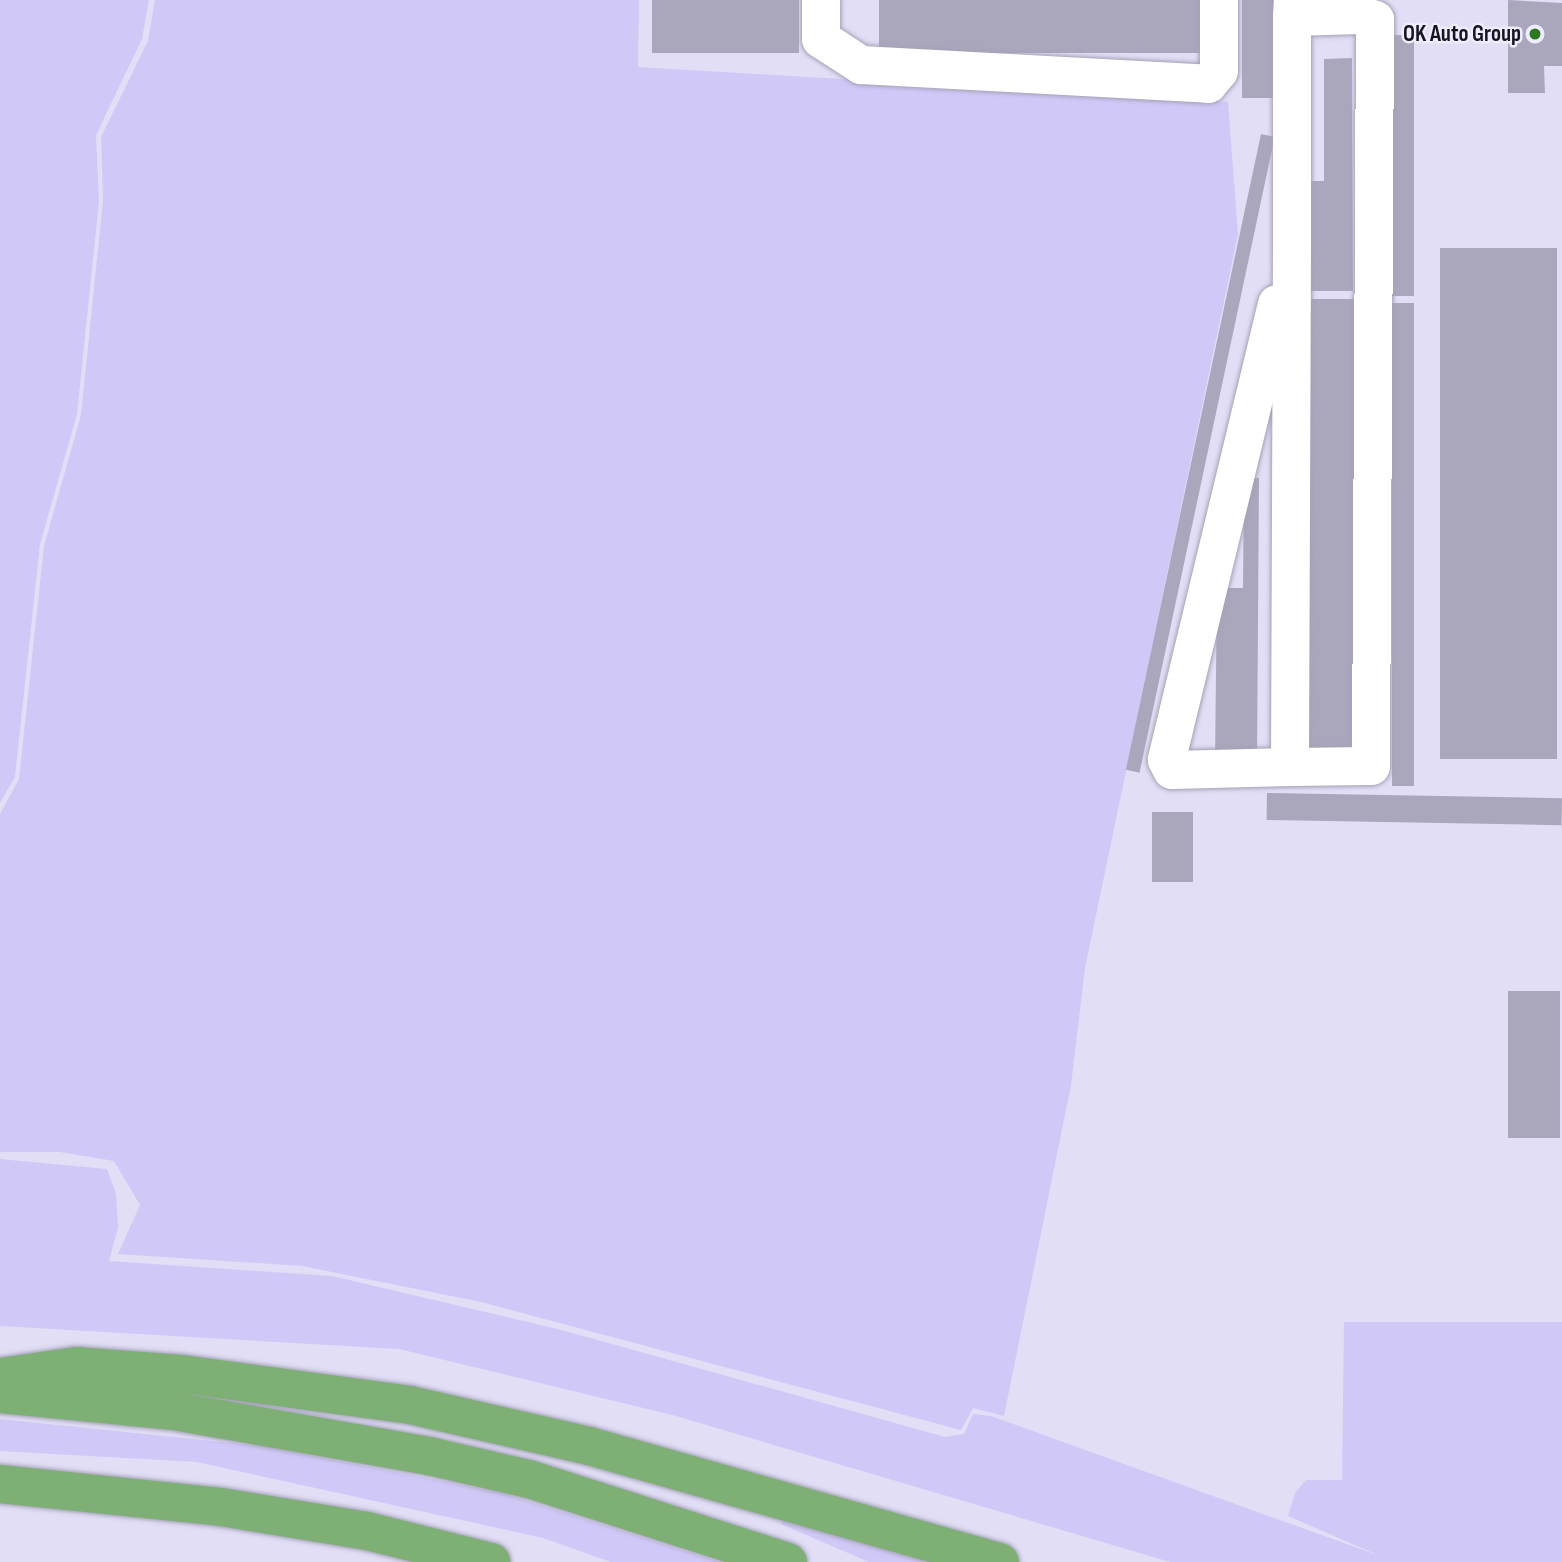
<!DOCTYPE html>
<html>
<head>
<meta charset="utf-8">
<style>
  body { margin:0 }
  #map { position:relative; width:1562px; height:1562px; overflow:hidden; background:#e1def6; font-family:"Sofia Sans Condensed",sans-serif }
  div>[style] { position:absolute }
  .green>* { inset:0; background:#d0c9f8 }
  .building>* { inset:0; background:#aaa7bd; transform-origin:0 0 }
  .roads { filter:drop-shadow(0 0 2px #a4a1b7) drop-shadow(0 0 2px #a4a1b7) }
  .minor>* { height:38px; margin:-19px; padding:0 19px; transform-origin:19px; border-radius:19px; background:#fff }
  .highway>* { height:38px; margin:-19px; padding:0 19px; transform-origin:19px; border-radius:19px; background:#7eb075 }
  .dots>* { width:19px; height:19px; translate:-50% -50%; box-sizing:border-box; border:4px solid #eeecff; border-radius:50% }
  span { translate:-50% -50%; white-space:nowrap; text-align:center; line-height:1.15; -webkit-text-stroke:5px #eeecff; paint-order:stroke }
  .poi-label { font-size:23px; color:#17161e; font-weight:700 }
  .right { translate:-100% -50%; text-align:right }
</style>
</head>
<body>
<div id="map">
  <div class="green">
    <div style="clip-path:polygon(0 0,149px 0,142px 39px,96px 135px,99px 201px,77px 414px,40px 544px,15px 777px,0 803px)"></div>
    <div style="clip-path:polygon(155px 0,639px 0,638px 67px,1228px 102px,1238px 234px,1085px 968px,1071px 1085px,1004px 1416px,973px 1408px,961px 1430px,481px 1302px,302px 1266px,118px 1254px,140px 1205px,114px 1161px,60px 1152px,0 1152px,0 814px,19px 779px,44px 546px,81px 415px,103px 201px,101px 137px,148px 41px)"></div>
    <div style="clip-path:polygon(0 1159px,107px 1169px,116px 1194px,118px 1227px,109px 1261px,332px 1276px,562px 1330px,945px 1437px,964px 1434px,973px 1414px,991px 1416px,1380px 1556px,1288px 1516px,1295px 1493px,1306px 1480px,1342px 1480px,1344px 1322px,1562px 1322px,1562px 1562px,1170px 1562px,676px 1416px,399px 1349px,0 1326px)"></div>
    <div style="clip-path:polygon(0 1419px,261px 1446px,502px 1493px,719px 1562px,611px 1562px,543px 1538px,197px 1462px,0 1451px)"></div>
    <div style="clip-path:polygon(787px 1516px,953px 1562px,869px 1562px,781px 1524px)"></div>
  </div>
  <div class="building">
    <div style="left:652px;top:0;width:147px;height:53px"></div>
    <div style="left:879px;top:0;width:330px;height:53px"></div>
    <div style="left:1242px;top:0;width:32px;height:98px"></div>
    <div style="clip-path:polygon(1508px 0,1562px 3px,1562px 66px,1544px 66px,1545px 93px,1508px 93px)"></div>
    <div style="left:1392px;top:35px;width:22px;height:261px"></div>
    <div style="clip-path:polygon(1352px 58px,1353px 291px,1311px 291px,1310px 181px,1324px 181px,1324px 59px)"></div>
    <div style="left:1261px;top:134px;width:14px;height:650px;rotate:12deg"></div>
    <div style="left:1440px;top:248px;width:117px;height:511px"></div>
    <div style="left:1298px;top:299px;width:56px;height:454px"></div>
    <div style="left:1392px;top:303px;width:22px;height:483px"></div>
    <div style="clip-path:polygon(1244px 478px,1259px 478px,1257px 761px,1215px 760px,1217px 588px,1243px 588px)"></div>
    <div style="left:1267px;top:793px;width:295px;height:27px;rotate:1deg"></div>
    <div style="left:1193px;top:812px;width:70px;height:41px;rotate:90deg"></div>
    <div style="left:1508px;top:991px;width:52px;height:147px"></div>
  </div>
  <div class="roads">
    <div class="minor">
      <div style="left:821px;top:0;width:39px;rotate:90deg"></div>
      <div style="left:821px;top:39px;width:48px;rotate:33deg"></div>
      <div style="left:861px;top:65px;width:348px;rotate:3.1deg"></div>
      <div style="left:1208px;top:84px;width:17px;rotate:-50deg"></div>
      <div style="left:1219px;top:71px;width:71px;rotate:-90deg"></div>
      <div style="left:1292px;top:17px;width:68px;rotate:-1.7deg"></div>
      <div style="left:1360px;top:15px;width:16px;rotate:18deg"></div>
      <div style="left:1375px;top:20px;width:746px;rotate:90.31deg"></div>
      <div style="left:1371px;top:766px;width:81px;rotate:179.3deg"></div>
      <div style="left:1290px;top:767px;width:519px;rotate:-89.78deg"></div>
      <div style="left:1292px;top:248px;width:231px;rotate:-90deg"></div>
      <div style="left:1292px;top:17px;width:17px;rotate:-87deg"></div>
      <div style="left:1277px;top:304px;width:469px;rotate:103.6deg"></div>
      <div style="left:1167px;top:760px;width:11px;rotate:63deg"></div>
      <div style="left:1172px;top:770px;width:118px;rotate:-1.5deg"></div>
    </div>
    <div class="highway">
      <div style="left:0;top:1377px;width:77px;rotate:-8.2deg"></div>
      <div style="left:76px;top:1366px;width:106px;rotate:4.3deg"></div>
      <div style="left:182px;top:1374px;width:230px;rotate:7.7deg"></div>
      <div style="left:410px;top:1405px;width:184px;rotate:12.9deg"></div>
      <div style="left:589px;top:1446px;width:427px;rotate:15.8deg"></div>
      <div style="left:0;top:1394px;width:175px;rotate:5.6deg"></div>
      <div style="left:174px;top:1411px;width:259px;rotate:10deg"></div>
      <div style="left:429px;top:1456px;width:103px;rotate:13deg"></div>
      <div style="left:529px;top:1479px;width:272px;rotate:17.8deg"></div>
      <div style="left:0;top:1484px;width:222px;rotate:5.9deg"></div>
      <div style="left:221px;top:1507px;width:148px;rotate:9.3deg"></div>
      <div style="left:367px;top:1531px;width:128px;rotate:14deg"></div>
    </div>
  </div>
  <div class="dots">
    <div style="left:1535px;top:34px;background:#2d7920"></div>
  </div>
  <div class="poi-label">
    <span class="right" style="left:1521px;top:34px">OK Auto Group</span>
  </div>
</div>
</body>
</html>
